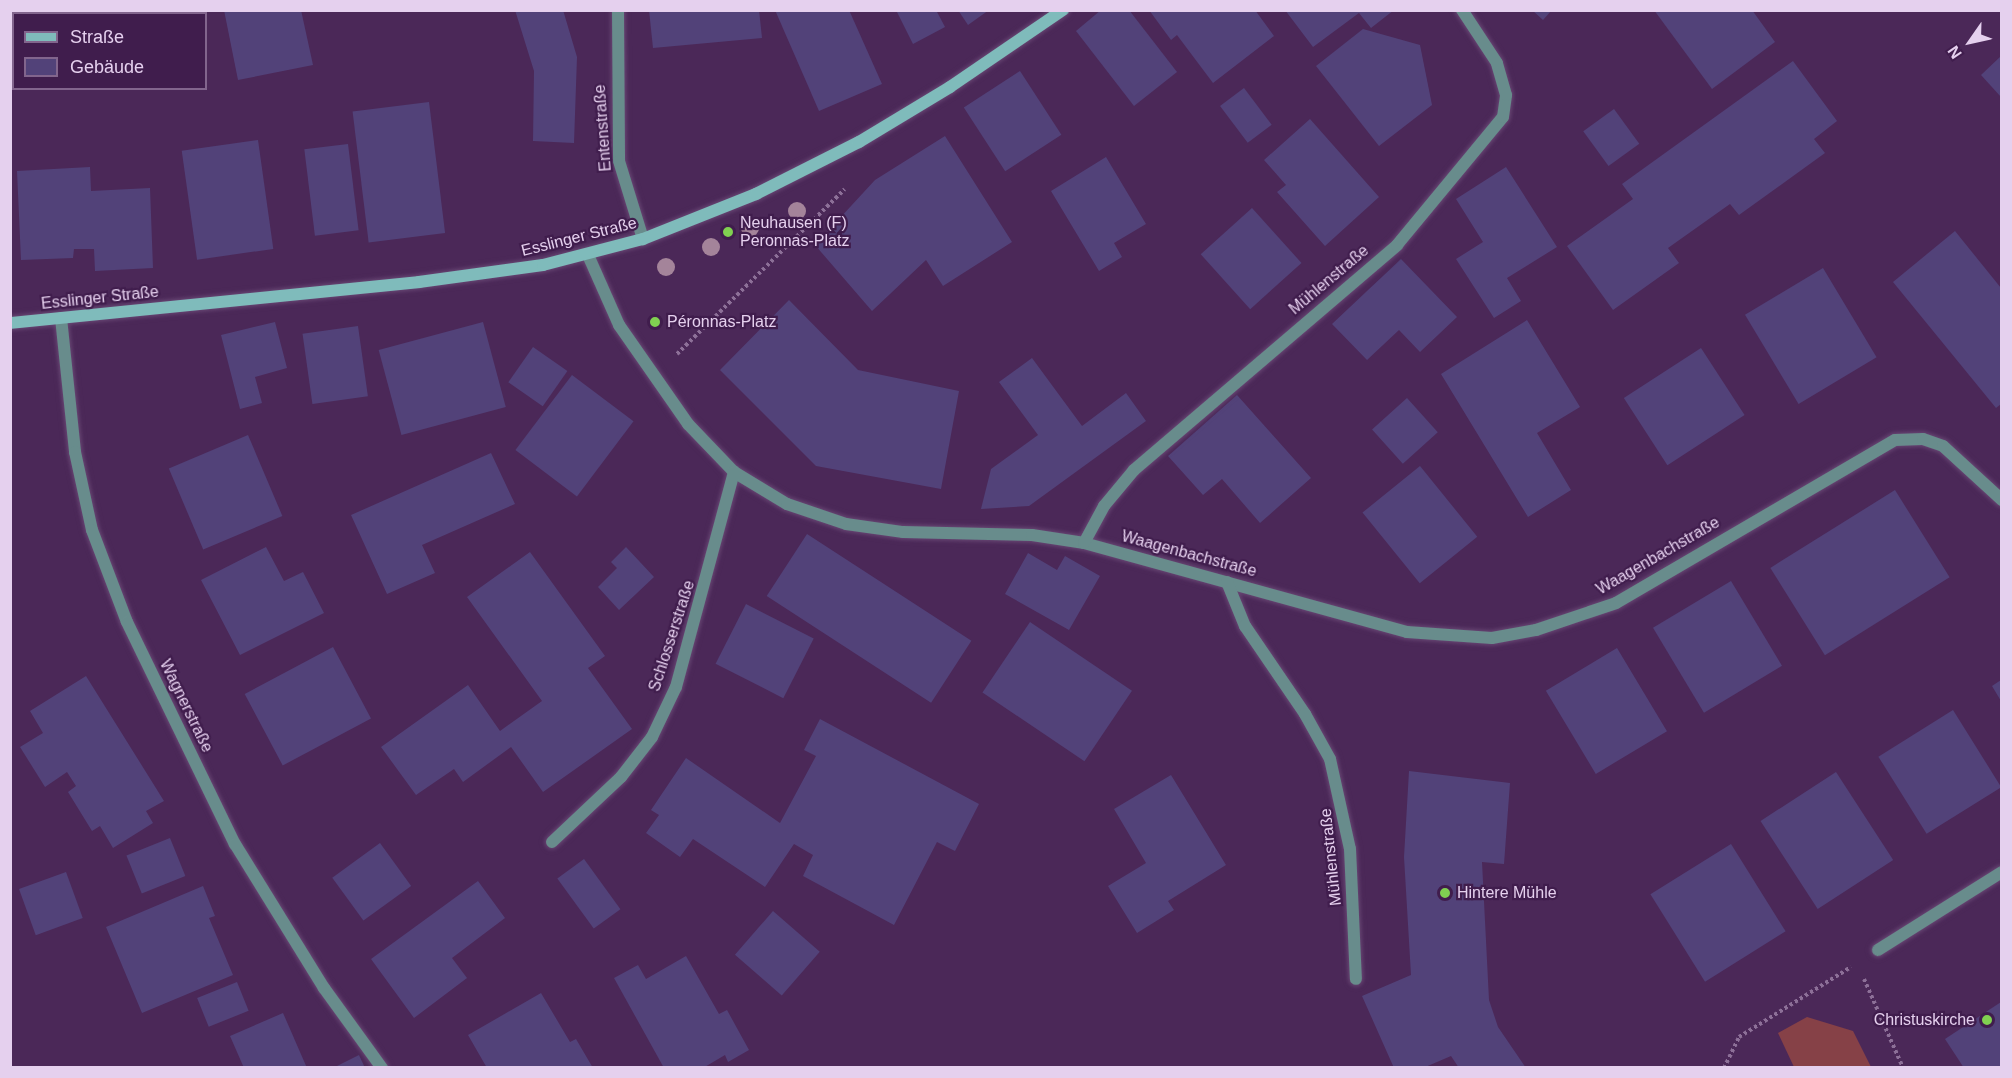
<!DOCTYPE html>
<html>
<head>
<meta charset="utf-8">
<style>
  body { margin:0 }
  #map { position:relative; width:2012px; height:1078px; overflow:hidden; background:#4b2858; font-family:Helvetica,sans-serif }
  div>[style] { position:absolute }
  .green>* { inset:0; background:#864147 }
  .building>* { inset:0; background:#524279; transform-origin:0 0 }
  .path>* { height:4px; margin-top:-2px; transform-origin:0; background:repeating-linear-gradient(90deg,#8d7098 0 3px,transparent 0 6px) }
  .roads { filter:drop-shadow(0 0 2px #674673) drop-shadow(0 0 2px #674673) }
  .minor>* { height:12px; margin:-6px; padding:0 6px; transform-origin:6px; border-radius:6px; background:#688c8c }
  .secondary>* { height:12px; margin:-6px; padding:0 6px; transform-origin:6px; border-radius:6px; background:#7fbbbb }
  .trees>* { width:18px; height:18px; margin:-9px; border-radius:50%; background:#a4849a }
  .dots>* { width:16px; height:16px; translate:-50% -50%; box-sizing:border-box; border:3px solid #401d4d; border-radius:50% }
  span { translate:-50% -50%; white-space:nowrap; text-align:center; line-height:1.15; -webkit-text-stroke:4.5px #401d4d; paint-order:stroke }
  .street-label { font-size:16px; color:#e5d0ee }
  .poi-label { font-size:16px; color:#e5d0ee }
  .left { translate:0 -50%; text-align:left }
  .right { translate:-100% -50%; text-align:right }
  .frame { position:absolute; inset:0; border:12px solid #e5d0ee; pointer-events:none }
  .legend { position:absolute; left:12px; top:12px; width:195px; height:78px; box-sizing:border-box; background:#401d4d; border:2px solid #82658d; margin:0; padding:8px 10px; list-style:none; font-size:18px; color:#e5d0ee }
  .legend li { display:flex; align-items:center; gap:12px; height:30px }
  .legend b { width:30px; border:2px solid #82658d }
  .north { position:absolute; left:1940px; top:12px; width:60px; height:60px; -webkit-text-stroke:4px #401d4d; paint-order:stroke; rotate:236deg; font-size:16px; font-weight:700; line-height:24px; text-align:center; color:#e5d0ee }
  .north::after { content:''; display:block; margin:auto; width:21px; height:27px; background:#e5d0ee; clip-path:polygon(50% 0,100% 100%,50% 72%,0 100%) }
</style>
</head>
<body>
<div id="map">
  <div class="green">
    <div style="clip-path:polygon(1807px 1017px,1853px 1031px,1871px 1067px,1794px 1067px,1778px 1033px)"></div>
  </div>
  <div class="building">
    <div style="left:63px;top:10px;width:85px;height:4px"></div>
    <div style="clip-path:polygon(224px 10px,301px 10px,313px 65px,238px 80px)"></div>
    <div style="clip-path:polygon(515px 10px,563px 10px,577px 57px,574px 143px,533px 141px,534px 71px)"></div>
    <div style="clip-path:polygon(649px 10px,759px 10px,762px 38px,653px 48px)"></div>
    <div style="clip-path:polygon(775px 10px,849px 10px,882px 84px,819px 111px)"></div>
    <div style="clip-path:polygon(896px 10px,936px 10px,945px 27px,913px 44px)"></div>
    <div style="clip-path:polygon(958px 10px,989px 10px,968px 25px)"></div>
    <div style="clip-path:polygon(1101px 10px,1129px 10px,1177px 72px,1134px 106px,1076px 31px)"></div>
    <div style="clip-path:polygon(1149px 10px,1255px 10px,1274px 36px,1213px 83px,1177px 35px,1171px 40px)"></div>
    <div style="clip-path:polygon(1285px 10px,1394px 10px,1371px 28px,1359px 13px,1313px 47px)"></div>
    <div style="clip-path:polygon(1532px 10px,1552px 10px,1543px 20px)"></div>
    <div style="clip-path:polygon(1654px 10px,1752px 10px,1775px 42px,1712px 89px)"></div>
    <div style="clip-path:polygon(1363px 29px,1420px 45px,1432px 105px,1379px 146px,1316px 66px)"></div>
    <div style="clip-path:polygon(2001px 56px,2001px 97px,1981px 75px)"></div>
    <div style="clip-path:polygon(1793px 61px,1837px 121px,1814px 139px,1825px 153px,1739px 215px,1730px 204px,1668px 248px,1679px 263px,1613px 310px,1567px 246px,1633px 199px,1622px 184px)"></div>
    <div style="left:1020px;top:71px;width:76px;height:67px;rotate:57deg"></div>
    <div style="left:1244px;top:88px;width:46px;height:30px;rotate:53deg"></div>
    <div style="left:429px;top:102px;width:132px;height:77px;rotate:83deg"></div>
    <div style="left:1614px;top:109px;width:43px;height:38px;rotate:54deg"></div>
    <div style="clip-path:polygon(1310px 119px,1379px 197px,1325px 246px,1277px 192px,1286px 185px,1264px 160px)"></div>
    <div style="clip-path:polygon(945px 136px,1012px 242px,943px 286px,926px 260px,872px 311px,815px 245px,875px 180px)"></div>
    <div style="left:258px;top:140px;width:110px;height:77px;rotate:82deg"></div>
    <div style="left:348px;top:144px;width:87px;height:44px;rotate:83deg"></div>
    <div style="clip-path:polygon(1106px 157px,1146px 224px,1114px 243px,1122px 257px,1099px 271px,1051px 191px)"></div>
    <div style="clip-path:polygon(90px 167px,91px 191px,150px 188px,153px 268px,95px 271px,94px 249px,74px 249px,73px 258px,21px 260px,17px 171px)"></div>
    <div style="clip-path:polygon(1506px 167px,1557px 247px,1507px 278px,1521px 301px,1494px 318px,1456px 259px,1483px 242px,1456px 199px)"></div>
    <div style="left:1252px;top:208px;width:74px;height:69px;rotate:48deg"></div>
    <div style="clip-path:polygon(1955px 231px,2001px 288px,2001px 404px,1996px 408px,1893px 282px)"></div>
    <div style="clip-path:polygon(1401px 259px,1457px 317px,1420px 352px,1399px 330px,1367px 360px,1332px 324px)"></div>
    <div style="left:1823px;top:268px;width:104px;height:91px;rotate:59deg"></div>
    <div style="clip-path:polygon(789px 300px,858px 370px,959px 391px,941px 489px,816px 466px,720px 370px)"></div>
    <div style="clip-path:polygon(1527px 320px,1580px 407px,1537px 433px,1571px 490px,1528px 517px,1441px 374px)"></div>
    <div style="clip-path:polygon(275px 322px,287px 368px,255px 377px,262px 403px,240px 409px,221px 335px)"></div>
    <div style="left:483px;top:322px;width:88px;height:108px;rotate:75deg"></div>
    <div style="left:358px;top:326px;width:71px;height:56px;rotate:82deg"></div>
    <div style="left:533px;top:347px;width:42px;height:43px;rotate:35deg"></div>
    <div style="left:1701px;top:348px;width:80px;height:92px;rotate:57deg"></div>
    <div style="clip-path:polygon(1032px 358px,1082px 426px,1126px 393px,1146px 421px,1029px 506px,981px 509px,991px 469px,1038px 435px,999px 382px)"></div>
    <div style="left:572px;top:375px;width:77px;height:94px;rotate:37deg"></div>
    <div style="clip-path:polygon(1237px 395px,1311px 478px,1260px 523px,1222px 479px,1203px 495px,1168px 456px)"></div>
    <div style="left:1407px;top:398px;width:46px;height:47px;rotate:48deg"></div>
    <div style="left:248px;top:435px;width:88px;height:86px;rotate:67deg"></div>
    <div style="clip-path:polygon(491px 453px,515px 504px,422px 545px,435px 573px,387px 594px,351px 515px)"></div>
    <div style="left:1420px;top:466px;width:91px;height:74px;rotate:51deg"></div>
    <div style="left:1895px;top:490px;width:103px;height:147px;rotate:58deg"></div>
    <div style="left:807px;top:534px;width:196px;height:74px;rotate:33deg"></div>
    <div style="clip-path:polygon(266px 547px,284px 581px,303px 572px,324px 613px,240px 655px,201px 580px)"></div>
    <div style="clip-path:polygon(626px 547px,654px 577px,619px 610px,598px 587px,617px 568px,611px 562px)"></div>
    <div style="clip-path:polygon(530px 552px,605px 656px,588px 668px,632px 729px,543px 792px,511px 747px,463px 782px,454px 769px,416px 795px,381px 747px,468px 685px,500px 731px,542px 701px,467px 597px)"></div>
    <div style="clip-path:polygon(1028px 553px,1057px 570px,1065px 556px,1100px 576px,1069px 630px,1005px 594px)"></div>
    <div style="left:1731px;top:581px;width:99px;height:91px;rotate:59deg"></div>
    <div style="left:746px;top:604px;width:76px;height:67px;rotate:27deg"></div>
    <div style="left:1030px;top:622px;width:123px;height:85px;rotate:34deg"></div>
    <div style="left:333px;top:647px;width:81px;height:100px;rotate:62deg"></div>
    <div style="left:1617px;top:648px;width:97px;height:83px;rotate:59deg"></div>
    <div style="clip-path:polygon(86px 676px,164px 801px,146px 811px,153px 823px,113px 848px,100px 826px,92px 831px,68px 792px,76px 786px,67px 772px,45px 787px,20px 747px,43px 733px,30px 711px)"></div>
    <div style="clip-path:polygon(2001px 680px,2001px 701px,1992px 686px)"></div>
    <div style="left:1953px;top:710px;width:91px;height:88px;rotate:58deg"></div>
    <div style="clip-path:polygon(820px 719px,979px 804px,955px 851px,937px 842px,894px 925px,803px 876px,813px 855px,794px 844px,765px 887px,693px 839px,680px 857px,646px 833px,659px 815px,651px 810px,686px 758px,780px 823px,816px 756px,804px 750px)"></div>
    <div style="clip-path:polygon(1409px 771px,1510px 783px,1504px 864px,1482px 862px,1489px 1000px,1498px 1027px,1526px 1068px,1459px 1068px,1451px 1056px,1423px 1068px,1394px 1068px,1362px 996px,1411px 975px,1404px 857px)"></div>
    <div style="left:1836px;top:772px;width:105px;height:90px;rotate:57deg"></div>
    <div style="clip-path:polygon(1171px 775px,1226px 865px,1168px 901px,1174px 910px,1137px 933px,1108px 886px,1146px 863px,1114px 809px)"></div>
    <div style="left:170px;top:838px;width:41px;height:47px;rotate:68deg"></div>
    <div style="left:380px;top:843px;width:53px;height:59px;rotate:54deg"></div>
    <div style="left:1731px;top:844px;width:103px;height:95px;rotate:58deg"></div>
    <div style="left:584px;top:859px;width:62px;height:33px;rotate:54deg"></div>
    <div style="left:66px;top:872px;width:49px;height:50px;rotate:70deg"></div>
    <div style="clip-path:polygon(478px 881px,505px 918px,452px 958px,467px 978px,414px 1018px,371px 959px)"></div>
    <div style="clip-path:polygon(203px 886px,215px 916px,209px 918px,233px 975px,142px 1013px,106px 927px)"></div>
    <div style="left:773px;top:911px;width:62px;height:58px;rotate:41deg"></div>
    <div style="clip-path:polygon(686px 956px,719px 1014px,727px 1010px,749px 1050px,728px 1062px,725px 1055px,703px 1068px,664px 1068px,614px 978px,638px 965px,646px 979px)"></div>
    <div style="left:237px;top:982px;width:31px;height:43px;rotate:68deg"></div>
    <div style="clip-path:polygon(541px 993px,570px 1042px,576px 1039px,593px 1068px,487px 1068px,468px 1035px)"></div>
    <div style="clip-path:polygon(2001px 1002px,2001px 1068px,1964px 1068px,1945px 1039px)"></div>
    <div style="clip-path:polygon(283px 1013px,307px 1068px,244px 1068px,230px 1036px)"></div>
    <div style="clip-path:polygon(359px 1055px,365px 1068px,333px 1068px)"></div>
  </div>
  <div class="path">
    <div style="left:677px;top:354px;width:235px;rotate:-44.5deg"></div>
    <div style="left:1864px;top:979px;width:97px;rotate:66.3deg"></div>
    <div style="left:1724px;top:1068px;width:34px;rotate:-64deg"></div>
    <div style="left:1739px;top:1037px;width:132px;rotate:-32deg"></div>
  </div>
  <div class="roads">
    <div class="minor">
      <div style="left:618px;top:10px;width:151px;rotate:89.6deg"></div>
      <div style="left:619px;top:161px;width:82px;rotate:72.9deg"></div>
      <div style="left:588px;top:255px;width:77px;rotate:66.1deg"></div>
      <div style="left:619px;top:325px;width:121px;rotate:55.1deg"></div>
      <div style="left:688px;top:424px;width:66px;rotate:46.2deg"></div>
      <div style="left:734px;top:472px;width:62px;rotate:31.1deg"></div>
      <div style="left:787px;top:504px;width:62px;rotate:18.7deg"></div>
      <div style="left:846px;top:524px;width:58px;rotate:8deg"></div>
      <div style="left:903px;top:532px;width:129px;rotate:1.3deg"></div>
      <div style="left:1032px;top:535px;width:53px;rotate:8.7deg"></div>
      <div style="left:1084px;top:543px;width:335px;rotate:15.4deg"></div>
      <div style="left:1407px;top:632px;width:85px;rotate:4deg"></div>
      <div style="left:1492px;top:638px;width:45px;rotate:-10.3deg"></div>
      <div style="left:1536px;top:630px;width:84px;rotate:-18.6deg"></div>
      <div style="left:1616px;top:603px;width:323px;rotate:-30.3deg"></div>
      <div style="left:1895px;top:440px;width:28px;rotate:-2deg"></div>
      <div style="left:1923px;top:439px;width:21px;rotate:19deg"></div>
      <div style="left:1943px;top:446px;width:80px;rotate:42.5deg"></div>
      <div style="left:61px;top:318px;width:135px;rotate:84deg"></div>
      <div style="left:75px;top:452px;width:80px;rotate:77.7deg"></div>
      <div style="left:92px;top:530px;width:98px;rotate:69.2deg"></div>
      <div style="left:127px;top:622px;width:247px;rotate:64.1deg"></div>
      <div style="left:235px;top:844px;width:169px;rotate:58.3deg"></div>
      <div style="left:324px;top:988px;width:99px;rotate:54.1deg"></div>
      <div style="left:1084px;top:543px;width:42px;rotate:-61.6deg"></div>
      <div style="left:1104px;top:506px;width:47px;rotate:-50.2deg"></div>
      <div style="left:1134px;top:470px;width:346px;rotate:-40.5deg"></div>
      <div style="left:1397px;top:245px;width:166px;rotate:-50.4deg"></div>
      <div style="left:1503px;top:117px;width:22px;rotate:-82deg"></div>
      <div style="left:1506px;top:95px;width:33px;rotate:-106deg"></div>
      <div style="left:1497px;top:63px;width:64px;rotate:-123.4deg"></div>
      <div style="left:1227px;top:582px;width:48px;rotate:67.8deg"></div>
      <div style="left:1245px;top:626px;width:107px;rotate:55.7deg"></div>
      <div style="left:1305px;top:714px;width:51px;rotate:60.9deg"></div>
      <div style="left:1330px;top:759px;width:92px;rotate:77.5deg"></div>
      <div style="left:1350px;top:849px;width:130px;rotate:87.4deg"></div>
      <div style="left:552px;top:842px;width:95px;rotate:-43.3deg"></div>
      <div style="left:621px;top:777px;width:51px;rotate:-52.2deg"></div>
      <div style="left:652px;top:737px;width:55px;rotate:-64.4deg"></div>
      <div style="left:676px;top:687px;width:223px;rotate:-74.9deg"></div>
      <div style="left:1878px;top:950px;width:146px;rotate:-32.2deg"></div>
    </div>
    <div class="secondary">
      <div style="left:10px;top:323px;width:411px;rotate:-5.7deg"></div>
      <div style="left:419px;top:282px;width:125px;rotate:-7.8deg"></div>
      <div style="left:543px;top:265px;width:103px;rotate:-14.6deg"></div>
      <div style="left:643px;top:239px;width:122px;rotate:-21.7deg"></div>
      <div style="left:756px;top:194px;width:115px;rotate:-26.8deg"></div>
      <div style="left:859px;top:142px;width:106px;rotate:-31.1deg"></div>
      <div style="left:950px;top:87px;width:137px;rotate:-34.3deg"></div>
    </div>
  </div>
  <div class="trees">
    <div style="left:797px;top:211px"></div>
    <div style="left:750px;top:228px"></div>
    <div style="left:711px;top:247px"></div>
    <div style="left:666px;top:267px"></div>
  </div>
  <div class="dots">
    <div style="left:728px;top:232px;background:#80d051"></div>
    <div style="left:655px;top:322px;background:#80d051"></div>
    <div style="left:1445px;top:893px;background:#80d051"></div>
    <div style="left:1987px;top:1020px;background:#80d051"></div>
  </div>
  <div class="street-label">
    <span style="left:603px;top:128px;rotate:-94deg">Entenstraße</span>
    <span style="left:579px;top:237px;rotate:-14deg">Esslinger Straße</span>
    <span style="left:1329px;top:280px;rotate:-40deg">Mühlenstraße</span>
    <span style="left:100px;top:298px;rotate:-6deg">Esslinger Straße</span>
    <span style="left:1189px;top:554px;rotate:15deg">Waagenbachstraße</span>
    <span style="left:1658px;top:556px;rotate:-30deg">Waagenbachstraße</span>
    <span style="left:672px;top:636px;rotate:-72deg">Schlosserstraße</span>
    <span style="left:186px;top:706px;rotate:64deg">Wagnerstraße</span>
    <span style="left:1331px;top:857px;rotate:-96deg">Mühlenstraße</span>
  </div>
  <div class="poi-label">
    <span class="left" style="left:740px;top:232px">Neuhausen (F)<br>Peronnas-Platz</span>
    <span class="left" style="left:667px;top:322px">Péronnas-Platz</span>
    <span class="left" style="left:1457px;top:893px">Hintere Mühle</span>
    <span class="right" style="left:1975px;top:1020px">Christuskirche</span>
  </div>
  <div class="frame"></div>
  <ul class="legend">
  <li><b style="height:8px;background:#7fbbbb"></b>Straße</li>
  <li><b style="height:16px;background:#524279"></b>Gebäude</li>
  </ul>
  <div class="north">N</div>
</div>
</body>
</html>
